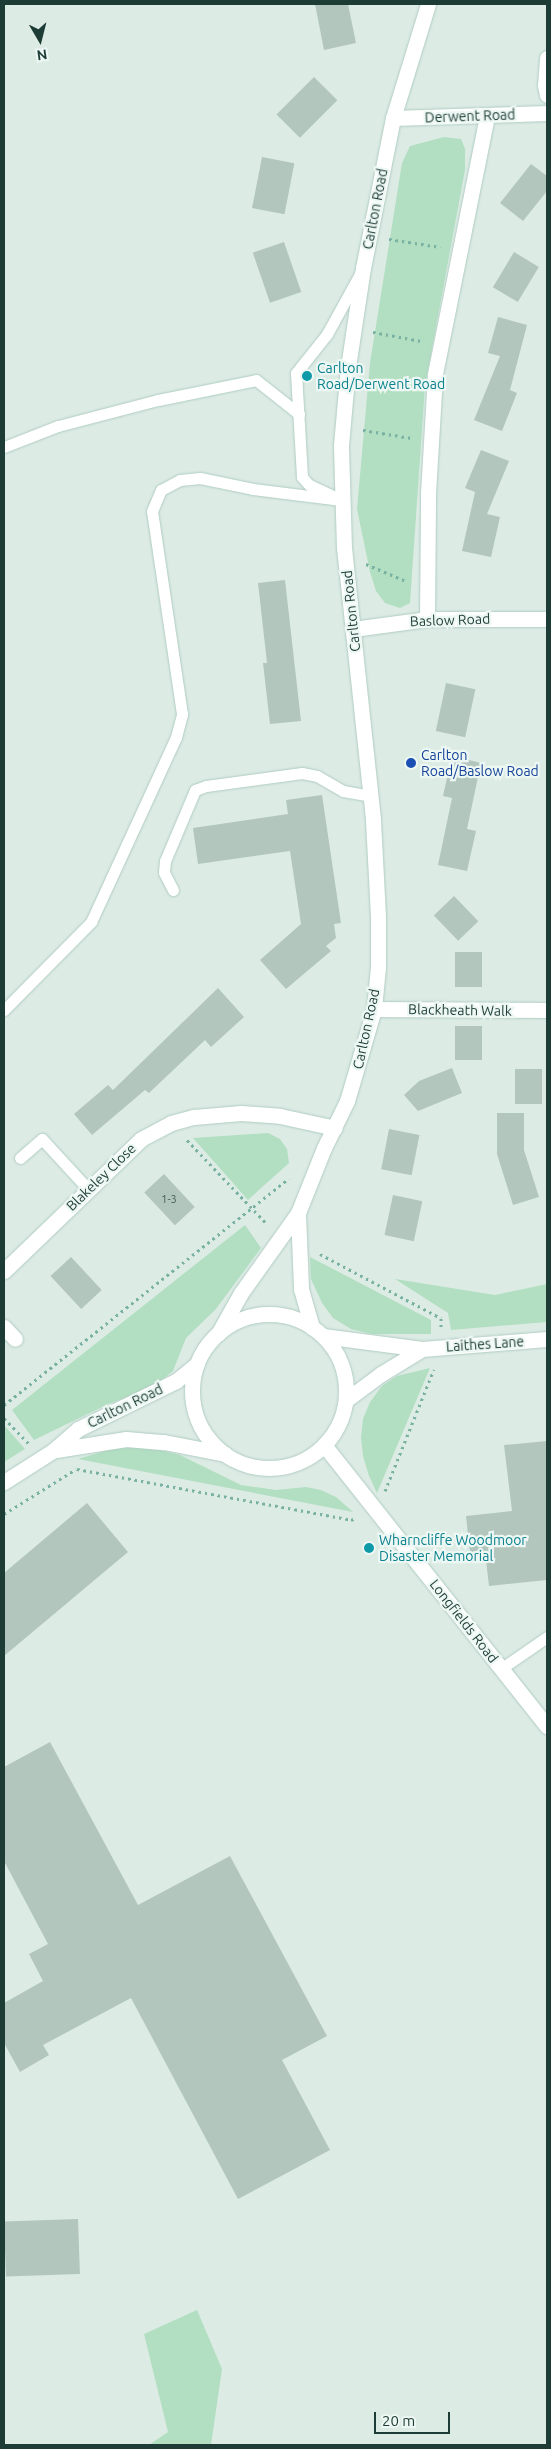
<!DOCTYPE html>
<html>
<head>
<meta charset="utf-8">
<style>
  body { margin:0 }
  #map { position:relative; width:551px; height:2449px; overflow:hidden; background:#ddebe5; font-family:Ubuntu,sans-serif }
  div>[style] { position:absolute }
  .green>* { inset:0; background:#b2dfc1 }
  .building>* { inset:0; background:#b2c6be; transform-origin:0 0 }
  .path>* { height:3px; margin-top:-1.5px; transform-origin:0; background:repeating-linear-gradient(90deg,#79b2a3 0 2.5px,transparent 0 6.5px) }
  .roads { filter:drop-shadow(0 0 1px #afccc3) drop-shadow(0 0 1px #afccc3) }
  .service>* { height:11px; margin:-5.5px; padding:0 5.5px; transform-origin:5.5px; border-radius:5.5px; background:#fff }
  .minor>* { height:15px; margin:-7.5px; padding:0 7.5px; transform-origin:7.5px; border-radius:7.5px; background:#fff }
  .secondary>* { height:15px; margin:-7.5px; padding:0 7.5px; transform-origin:7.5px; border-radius:7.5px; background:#fff }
  .secondary>.ring { margin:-7.5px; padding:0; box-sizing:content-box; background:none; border:15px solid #fff; border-radius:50% }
  .dots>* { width:14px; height:14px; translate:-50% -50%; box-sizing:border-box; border:2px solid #edf7f3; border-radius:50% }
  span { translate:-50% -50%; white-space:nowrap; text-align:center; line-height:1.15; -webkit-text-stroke:4.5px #edf7f3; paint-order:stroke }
  .number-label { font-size:11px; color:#425e57 }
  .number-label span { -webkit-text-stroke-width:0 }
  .street-label { font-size:14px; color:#1d3c35 }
  .culture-label { font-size:14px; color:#0d838f }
  .left { translate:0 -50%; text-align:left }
  .transit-label { font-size:14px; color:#164399 }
  .frame { position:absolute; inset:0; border:5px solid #1d3c35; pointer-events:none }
  .north { position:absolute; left:15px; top:15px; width:50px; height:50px; -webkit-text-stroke:4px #edf7f3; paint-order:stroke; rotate:172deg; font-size:14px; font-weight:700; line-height:20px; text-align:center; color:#1d3c35 }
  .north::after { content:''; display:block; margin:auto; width:18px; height:22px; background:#1d3c35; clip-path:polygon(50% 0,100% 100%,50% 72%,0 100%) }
  .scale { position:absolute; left:374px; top:2412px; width:76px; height:22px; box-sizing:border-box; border:2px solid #1d3c35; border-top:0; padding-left:6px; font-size:15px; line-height:18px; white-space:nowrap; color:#1d3c35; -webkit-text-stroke:4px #edf7f3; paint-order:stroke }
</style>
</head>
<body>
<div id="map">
  <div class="green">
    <div style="clip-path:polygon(444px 137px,461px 139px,465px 149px,465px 170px,425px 386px,410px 603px,400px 608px,385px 603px,376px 591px,370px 572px,357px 509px,370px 363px,402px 163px,410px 146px)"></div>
    <div style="clip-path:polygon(268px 1133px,280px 1139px,287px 1149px,289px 1163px,248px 1200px,193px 1138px)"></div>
    <div style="clip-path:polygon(245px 1225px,261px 1248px,216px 1309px,186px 1338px,173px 1371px,151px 1388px,106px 1405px,34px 1440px,12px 1410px)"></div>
    <div style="clip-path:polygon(310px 1257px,431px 1320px,431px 1334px,372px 1334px,351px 1329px,333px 1318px,322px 1303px,311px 1279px)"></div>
    <div style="clip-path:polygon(395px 1279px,495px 1295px,547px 1284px,547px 1322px,451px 1330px,448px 1313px)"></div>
    <div style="clip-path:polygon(430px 1368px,377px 1493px,369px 1476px,363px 1456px,361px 1437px,363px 1419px,370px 1402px,382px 1386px,397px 1376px)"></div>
    <div style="clip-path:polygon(4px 1425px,25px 1449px,4px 1462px)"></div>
    <div style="clip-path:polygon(135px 1447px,160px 1450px,180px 1455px,241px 1485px,276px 1490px,306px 1487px,321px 1490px,336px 1497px,353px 1512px,78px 1459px,112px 1449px)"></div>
    <div style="clip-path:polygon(197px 2310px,222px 2369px,211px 2445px,149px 2445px,168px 2432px,144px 2334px)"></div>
  </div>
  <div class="building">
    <div style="clip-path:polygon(315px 4px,348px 4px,356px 43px,324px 50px)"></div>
    <div style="left:314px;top:77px;width:33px;height:53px;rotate:45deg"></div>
    <div style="left:262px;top:157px;width:33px;height:52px;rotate:11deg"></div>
    <div style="clip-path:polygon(531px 164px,547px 176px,547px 191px,523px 221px,500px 203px)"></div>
    <div style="left:284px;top:242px;width:53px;height:33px;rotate:71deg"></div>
    <div style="left:514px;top:252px;width:29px;height:41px;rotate:31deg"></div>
    <div style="clip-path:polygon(498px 317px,527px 325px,510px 390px,517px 393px,502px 431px,474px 420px,500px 356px,488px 353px)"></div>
    <div style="clip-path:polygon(481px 450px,509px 461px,487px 514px,500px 517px,491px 557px,462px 551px,475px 492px,465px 488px)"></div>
    <div style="clip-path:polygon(285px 580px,301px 721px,270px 724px,263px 663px,267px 663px,258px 583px)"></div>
    <div style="left:446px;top:683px;width:30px;height:49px;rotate:12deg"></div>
    <div style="clip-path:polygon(452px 756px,481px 763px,467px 829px,476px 831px,467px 871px,438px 865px,452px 798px,443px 796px)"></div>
    <div style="clip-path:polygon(322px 795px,341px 923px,334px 924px,336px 938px,326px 946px,331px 951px,286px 989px,260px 960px,301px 924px,290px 851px,198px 864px,193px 828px,288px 814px,286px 800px)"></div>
    <div style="left:454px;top:896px;width:35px;height:28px;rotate:46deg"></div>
    <div style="left:455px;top:952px;width:27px;height:35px"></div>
    <div style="clip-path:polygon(218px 988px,244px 1017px,211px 1047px,205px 1040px,149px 1093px,145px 1090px,92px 1135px,74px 1114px,108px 1085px,113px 1090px)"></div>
    <div style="left:455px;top:1026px;width:27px;height:34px"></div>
    <div style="clip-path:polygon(452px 1068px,462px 1093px,418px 1111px,404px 1095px,419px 1081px)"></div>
    <div style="left:542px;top:1069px;width:35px;height:27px;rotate:90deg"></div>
    <div style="clip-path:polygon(497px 1113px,524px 1113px,524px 1150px,539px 1197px,513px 1205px,497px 1154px)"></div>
    <div style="left:389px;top:1129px;width:31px;height:41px;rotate:11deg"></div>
    <div style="left:164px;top:1174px;width:45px;height:27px;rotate:47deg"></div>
    <div style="left:393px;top:1195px;width:30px;height:41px;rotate:12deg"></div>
    <div style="left:71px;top:1257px;width:45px;height:28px;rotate:47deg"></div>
    <div style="clip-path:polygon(547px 1441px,547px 1580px,489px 1586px,485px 1551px,470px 1553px,466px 1516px,512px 1511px,504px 1445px)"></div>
    <div style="clip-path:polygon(87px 1503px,128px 1552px,4px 1656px,4px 1573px)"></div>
    <div style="clip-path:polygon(50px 1742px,138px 1905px,230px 1856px,327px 2036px,282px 2060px,330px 2150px,238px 2199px,131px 1998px,43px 2045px,49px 2055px,20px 2072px,4px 2043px,4px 2003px,43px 1981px,29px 1954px,48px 1944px,4px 1861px,4px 1767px)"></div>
    <div style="left:78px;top:2219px;width:55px;height:74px;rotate:88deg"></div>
  </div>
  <div class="path">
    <div style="left:389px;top:239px;width:52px;rotate:8.9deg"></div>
    <div style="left:373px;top:332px;width:49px;rotate:10.6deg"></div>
    <div style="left:363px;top:430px;width:49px;rotate:9.5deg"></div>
    <div style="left:366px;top:564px;width:43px;rotate:23deg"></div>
    <div style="left:187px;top:1140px;width:116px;rotate:46.4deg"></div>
    <div style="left:320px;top:1254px;width:137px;rotate:27.9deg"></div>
    <div style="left:441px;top:1318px;width:9px;rotate:90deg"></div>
    <div style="left:4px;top:1405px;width:364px;rotate:-38.5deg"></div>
    <div style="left:4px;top:1418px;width:36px;rotate:46deg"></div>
    <div style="left:77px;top:1469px;width:279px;rotate:10.5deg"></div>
    <div style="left:351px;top:1520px;width:5px;rotate:-22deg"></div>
    <div style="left:385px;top:1491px;width:131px;rotate:-68.1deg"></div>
    <div style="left:4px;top:1514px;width:85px;rotate:-32deg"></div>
  </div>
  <div class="roads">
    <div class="service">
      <div style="left:4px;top:447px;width:58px;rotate:-21.3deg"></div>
      <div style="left:58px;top:426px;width:103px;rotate:-14.6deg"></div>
      <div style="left:158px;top:400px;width:100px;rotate:-11.5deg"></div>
      <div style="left:256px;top:380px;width:55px;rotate:38.3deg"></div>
      <div style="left:333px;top:496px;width:26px;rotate:-155deg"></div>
      <div style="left:309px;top:485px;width:11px;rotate:-131deg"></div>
      <div style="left:302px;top:477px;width:104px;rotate:-93.3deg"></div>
      <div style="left:296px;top:373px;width:50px;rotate:-51.5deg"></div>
      <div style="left:327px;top:334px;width:68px;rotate:-61.2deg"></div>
      <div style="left:173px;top:890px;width:20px;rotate:-117deg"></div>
      <div style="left:164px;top:872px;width:11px;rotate:-85deg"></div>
      <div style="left:165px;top:861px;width:77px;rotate:-67.1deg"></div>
      <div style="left:195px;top:790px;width:12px;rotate:-20deg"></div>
      <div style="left:206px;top:786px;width:97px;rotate:-7.7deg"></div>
      <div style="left:302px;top:773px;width:15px;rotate:11deg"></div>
      <div style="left:317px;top:776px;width:30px;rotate:30deg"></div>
      <div style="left:343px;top:791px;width:28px;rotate:10deg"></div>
      <div style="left:4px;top:1010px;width:124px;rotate:-45.3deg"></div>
      <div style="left:91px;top:922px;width:204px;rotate:-65.3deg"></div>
      <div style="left:176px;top:737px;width:24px;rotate:-75deg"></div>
      <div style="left:182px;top:714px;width:205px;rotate:-98.4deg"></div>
      <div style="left:152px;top:511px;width:23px;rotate:-67deg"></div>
      <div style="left:161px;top:490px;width:21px;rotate:-28deg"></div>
      <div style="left:180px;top:480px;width:20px;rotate:-6deg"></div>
      <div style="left:200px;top:478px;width:54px;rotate:11.7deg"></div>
      <div style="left:253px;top:489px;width:89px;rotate:7.1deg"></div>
      <div style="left:20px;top:1158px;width:29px;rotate:-41deg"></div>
      <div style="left:42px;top:1139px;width:68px;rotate:47.4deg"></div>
      <div style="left:502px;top:1668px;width:55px;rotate:-34.6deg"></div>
    </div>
    <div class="minor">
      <div style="left:547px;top:58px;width:27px;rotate:94deg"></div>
      <div style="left:545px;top:85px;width:10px;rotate:79deg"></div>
      <div style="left:393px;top:118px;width:154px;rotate:-1.9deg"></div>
      <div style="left:427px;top:619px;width:126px;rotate:-89.5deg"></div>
      <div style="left:428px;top:493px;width:119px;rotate:-86.6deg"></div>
      <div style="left:435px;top:374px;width:264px;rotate:-78.6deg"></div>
      <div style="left:353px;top:629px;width:75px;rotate:-7.7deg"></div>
      <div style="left:427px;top:619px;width:120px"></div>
      <div style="left:374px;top:1009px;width:173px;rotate:0.3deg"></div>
      <div style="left:4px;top:1271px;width:190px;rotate:-43.9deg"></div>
      <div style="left:141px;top:1139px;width:34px;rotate:-28deg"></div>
      <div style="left:171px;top:1123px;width:24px;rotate:-15deg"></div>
      <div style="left:194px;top:1117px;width:47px;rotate:-4.9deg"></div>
      <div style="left:241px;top:1113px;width:39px;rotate:4deg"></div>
      <div style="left:280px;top:1116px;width:56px;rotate:12.3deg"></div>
      <div style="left:4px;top:1327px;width:16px;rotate:47deg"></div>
      <div style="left:324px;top:1445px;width:359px;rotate:51.6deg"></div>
    </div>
    <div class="secondary">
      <div style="left:298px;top:1213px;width:76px;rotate:87.7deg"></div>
      <div style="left:301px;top:1289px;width:40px;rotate:74deg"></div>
      <div class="ring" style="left:192px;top:1314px;width:139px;height:139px"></div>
      <div style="left:218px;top:1334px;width:47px;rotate:-60.7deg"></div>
      <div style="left:241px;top:1293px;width:98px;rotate:-54.5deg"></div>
      <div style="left:298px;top:1213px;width:70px;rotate:-68.2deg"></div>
      <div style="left:324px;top:1148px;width:52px;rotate:-63.9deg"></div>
      <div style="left:347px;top:1101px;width:96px;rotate:-73.6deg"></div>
      <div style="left:374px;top:1009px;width:42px;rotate:-84.6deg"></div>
      <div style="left:378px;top:967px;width:51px;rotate:-90deg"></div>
      <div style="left:378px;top:916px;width:97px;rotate:-93deg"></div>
      <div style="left:373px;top:819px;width:273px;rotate:-96.1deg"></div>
      <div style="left:344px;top:548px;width:103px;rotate:-91.7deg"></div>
      <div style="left:341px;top:445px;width:78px;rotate:-84.9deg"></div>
      <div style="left:348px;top:367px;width:100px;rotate:-81.4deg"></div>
      <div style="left:363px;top:268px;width:153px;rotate:-78.7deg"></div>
      <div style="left:393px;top:118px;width:119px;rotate:-72.9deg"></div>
      <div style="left:323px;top:1336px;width:100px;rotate:7.5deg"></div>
      <div style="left:422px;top:1349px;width:125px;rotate:-4.6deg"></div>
      <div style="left:346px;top:1400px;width:44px;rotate:-36.6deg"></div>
      <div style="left:381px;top:1374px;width:48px;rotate:-31.4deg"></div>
      <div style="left:56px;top:1450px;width:71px;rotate:-8.9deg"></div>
      <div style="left:126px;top:1439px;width:38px;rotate:5deg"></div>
      <div style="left:164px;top:1442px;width:62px;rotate:11.1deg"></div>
      <div style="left:4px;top:1482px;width:59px;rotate:-32.6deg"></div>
      <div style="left:54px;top:1450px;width:32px;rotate:-41deg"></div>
      <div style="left:78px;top:1429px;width:109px;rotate:-26.1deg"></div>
      <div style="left:176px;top:1381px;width:27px;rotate:-39deg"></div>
    </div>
  </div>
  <div class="dots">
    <div style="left:307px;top:376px;background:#0f9aa8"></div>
    <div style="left:411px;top:763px;background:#1a4fb4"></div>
    <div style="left:369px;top:1548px;background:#0f9aa8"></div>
  </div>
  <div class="number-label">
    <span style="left:169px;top:1199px">1-3</span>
  </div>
  <div class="street-label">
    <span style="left:470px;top:116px;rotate:-2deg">Derwent Road</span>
    <span style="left:375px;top:209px;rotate:-79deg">Carlton Road</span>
    <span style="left:351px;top:611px;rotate:-96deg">Carlton Road</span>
    <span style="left:450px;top:620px;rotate:-2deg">Baslow Road</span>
    <span style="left:460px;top:1010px;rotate:1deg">Blackheath Walk</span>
    <span style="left:366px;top:1029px;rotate:-78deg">Carlton Road</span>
    <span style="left:101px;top:1177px;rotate:-44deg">Blakeley Close</span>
    <span style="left:485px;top:1344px;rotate:-4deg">Laithes Lane</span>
    <span style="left:125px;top:1406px;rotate:-26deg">Carlton Road</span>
    <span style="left:464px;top:1621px;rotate:52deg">Longfields Road</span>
  </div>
  <div class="culture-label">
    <span class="left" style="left:317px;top:376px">Carlton<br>Road/Derwent Road</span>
    <span class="left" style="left:379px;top:1548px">Wharncliffe Woodmoor<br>Disaster Memorial</span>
  </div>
  <div class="transit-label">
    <span class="left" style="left:421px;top:763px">Carlton<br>Road/Baslow Road</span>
  </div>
  <div class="frame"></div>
  <div class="north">N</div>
  <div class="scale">20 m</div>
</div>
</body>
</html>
